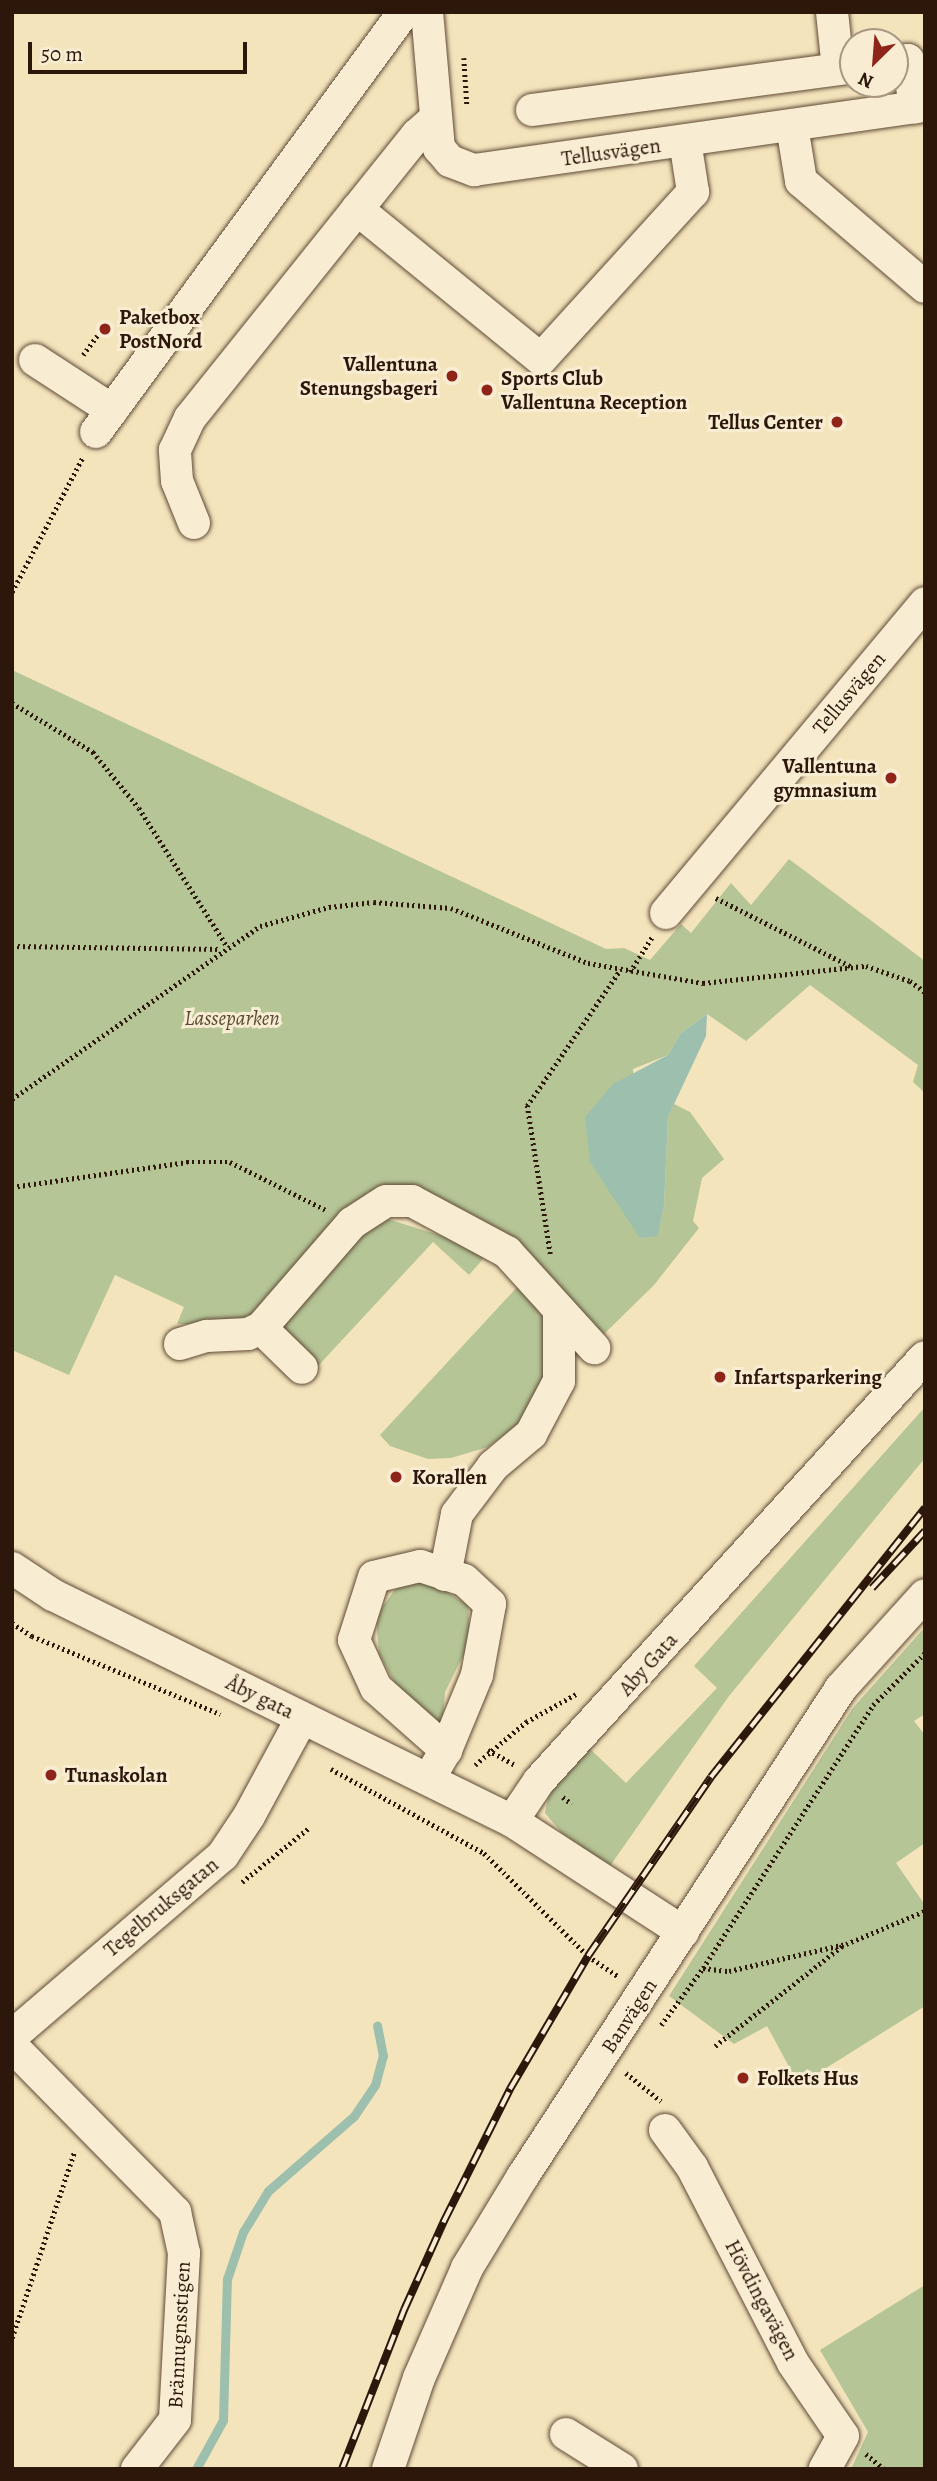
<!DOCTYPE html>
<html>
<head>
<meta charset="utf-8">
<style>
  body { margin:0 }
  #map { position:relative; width:937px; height:2481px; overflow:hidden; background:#f4e4bc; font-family:Alegreya,serif }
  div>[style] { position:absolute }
  .green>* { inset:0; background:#b5c596 }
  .water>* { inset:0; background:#9cbfae }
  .stream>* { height:9px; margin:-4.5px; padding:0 4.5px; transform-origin:4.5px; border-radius:4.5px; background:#9cbfae }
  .path>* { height:4.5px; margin-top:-2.25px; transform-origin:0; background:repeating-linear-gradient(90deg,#2d170a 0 2px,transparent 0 5.5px) }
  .roads { filter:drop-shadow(0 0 2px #5f4a36) drop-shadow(0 0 2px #5f4a36) }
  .minor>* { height:32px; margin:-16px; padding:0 16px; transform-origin:16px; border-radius:16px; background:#f8edd3 }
  .rail>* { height:8px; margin-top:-4px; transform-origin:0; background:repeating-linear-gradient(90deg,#f8edd3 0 16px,#2d170a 0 32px); box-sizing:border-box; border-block:2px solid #2d170a }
  .dots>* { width:19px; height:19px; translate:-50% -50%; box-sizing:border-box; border:4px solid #f8edd3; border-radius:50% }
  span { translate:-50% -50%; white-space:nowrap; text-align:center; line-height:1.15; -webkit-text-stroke:6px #f8edd3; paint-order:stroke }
  .street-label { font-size:21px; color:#2d170a }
  .poi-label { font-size:21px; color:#2d170a; font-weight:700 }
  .left { translate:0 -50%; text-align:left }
  .right { translate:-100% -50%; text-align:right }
  .park-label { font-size:21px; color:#564b34; font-style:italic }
  .frame { position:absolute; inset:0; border:14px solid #2d170a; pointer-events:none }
  .north { position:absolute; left:839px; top:28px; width:70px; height:70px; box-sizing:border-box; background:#f8edd3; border:2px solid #a79783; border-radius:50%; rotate:205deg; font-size:19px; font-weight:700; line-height:28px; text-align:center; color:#2d170a }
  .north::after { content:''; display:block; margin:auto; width:24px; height:32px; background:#8f2418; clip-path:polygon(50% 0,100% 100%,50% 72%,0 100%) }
  .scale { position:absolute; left:28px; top:42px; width:219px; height:32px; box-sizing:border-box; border:4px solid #2d170a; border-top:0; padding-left:9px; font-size:21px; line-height:24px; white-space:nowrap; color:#2d170a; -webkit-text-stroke:5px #f8edd3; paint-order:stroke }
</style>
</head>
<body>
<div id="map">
  <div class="green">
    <div style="clip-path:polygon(12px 670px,606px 949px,624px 948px,650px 960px,681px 924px,691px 933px,731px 883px,751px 905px,789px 859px,925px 961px,925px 1093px,913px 1082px,918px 1065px,810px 985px,746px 1041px,707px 1014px,681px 1033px,668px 1055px,633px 1069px,640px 1238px,658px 1235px,664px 1206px,668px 1117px,674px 1104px,690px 1112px,724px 1159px,702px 1178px,693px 1221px,699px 1228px,654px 1285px,600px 1338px,507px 1245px,382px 1190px,368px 1192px,257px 1317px,239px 1324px,177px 1324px,184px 1307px,115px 1275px,69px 1375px,12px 1350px)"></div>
    <div style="clip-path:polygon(381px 1217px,490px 1251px,469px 1275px,433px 1242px,318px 1366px,292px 1346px,281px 1324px,359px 1233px)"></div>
    <div style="clip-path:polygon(520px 1284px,548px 1325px,548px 1379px,522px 1421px,488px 1447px,451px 1458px,428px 1459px,390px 1446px,380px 1435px)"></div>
    <div style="clip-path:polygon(925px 1407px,925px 1458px,729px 1696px,610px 1866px,562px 1833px,545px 1813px,549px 1794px,588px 1747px,626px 1783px,717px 1688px,694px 1666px)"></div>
    <div style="clip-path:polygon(411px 1581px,437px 1586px,468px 1605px,470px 1642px,445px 1692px,442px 1733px,402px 1696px,379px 1654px,376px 1616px,396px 1588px)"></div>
    <div style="clip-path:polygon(925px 1627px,925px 1714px,914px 1721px,925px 1735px,925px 1843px,896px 1863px,925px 1905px,925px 2006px,799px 2085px,767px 2026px,734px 2044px,669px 1996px,852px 1709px)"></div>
    <div style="clip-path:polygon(925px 2285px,925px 2469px,851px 2469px,868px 2432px,820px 2350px)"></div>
  </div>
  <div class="water">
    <div style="clip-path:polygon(707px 1014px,706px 1036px,668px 1117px,664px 1206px,658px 1236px,640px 1238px,590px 1162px,585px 1117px,613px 1084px,668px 1055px,681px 1033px)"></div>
  </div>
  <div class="stream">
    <div style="left:196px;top:2469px;width:56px;rotate:-61.1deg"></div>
    <div style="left:223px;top:2420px;width:141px;rotate:-88.4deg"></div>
    <div style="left:227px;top:2279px;width:50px;rotate:-71.2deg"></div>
    <div style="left:243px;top:2232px;width:48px;rotate:-58.6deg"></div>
    <div style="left:268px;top:2191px;width:114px;rotate:-41.1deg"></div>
    <div style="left:354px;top:2116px;width:37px;rotate:-56deg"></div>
    <div style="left:375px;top:2085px;width:30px;rotate:-75deg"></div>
    <div style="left:383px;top:2056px;width:31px;rotate:-101deg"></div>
  </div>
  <div class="path">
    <div style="left:464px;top:58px;width:47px;rotate:86.3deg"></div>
    <div style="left:83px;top:355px;width:24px;rotate:-54deg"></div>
    <div style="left:12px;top:592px;width:153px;rotate:-62.3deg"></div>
    <div style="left:12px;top:703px;width:95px;rotate:31.2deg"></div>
    <div style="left:93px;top:752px;width:72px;rotate:50.6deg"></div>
    <div style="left:139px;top:808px;width:164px;rotate:57.5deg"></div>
    <div style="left:716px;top:898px;width:153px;rotate:26.9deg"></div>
    <div style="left:12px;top:946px;width:209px;rotate:0.8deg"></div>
    <div style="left:630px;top:972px;width:41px;rotate:-57.8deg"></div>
    <div style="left:12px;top:1099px;width:302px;rotate:-34.9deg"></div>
    <div style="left:260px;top:926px;width:72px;rotate:-15.4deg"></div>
    <div style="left:329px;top:907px;width:45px;rotate:-6.3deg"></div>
    <div style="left:374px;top:902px;width:77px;rotate:4.5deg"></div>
    <div style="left:451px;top:908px;width:148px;rotate:21.9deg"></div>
    <div style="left:588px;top:963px;width:117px;rotate:9.9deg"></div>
    <div style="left:703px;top:983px;width:164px;rotate:-6deg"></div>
    <div style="left:866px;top:966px;width:46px;rotate:18.8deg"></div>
    <div style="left:910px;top:981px;width:19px;rotate:36deg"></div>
    <div style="left:12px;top:1187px;width:177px;rotate:-8.1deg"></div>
    <div style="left:187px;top:1162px;width:43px"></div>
    <div style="left:230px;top:1162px;width:107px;rotate:26.6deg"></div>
    <div style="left:550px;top:1254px;width:150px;rotate:-98.8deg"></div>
    <div style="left:527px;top:1106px;width:165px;rotate:-55.6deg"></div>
    <div style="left:12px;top:1623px;width:24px;rotate:33deg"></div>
    <div style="left:32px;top:1636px;width:204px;rotate:22.5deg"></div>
    <div style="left:488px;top:1750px;width:31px;rotate:29deg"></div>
    <div style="left:475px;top:1765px;width:67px;rotate:-40.1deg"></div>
    <div style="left:526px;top:1722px;width:57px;rotate:-29.2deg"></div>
    <div style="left:331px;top:1769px;width:175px;rotate:28.8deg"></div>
    <div style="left:484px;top:1853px;width:146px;rotate:44.7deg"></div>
    <div style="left:588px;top:1956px;width:37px;rotate:34deg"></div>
    <div style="left:563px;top:1797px;width:11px;rotate:38deg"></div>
    <div style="left:242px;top:1882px;width:87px;rotate:-39deg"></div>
    <div style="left:703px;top:1968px;width:26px;rotate:7deg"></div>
    <div style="left:729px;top:1971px;width:120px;rotate:-13deg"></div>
    <div style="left:846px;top:1944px;width:86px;rotate:-22.7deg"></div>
    <div style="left:661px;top:2025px;width:71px;rotate:-53.6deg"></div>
    <div style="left:703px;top:1968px;width:313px;rotate:-57.1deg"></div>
    <div style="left:873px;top:1705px;width:74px;rotate:-45deg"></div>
    <div style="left:715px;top:2046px;width:162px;rotate:-38.2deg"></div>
    <div style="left:626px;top:2073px;width:45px;rotate:38.7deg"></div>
    <div style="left:12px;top:2338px;width:195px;rotate:-71.5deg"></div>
    <div style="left:866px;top:2454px;width:23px;rotate:40deg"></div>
  </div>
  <div class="roads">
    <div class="minor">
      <div style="left:427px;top:12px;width:137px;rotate:85deg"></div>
      <div style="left:439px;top:148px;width:17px;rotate:50deg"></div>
      <div style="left:450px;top:161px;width:26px;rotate:21deg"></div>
      <div style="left:474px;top:170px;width:456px;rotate:-8.1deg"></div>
      <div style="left:832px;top:12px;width:57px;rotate:84deg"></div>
      <div style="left:895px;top:61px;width:13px;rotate:-4deg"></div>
      <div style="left:908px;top:60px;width:48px;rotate:81.5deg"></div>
      <div style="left:532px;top:110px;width:324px;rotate:-7.6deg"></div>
      <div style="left:792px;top:126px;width:56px;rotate:80.7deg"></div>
      <div style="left:801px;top:181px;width:163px;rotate:40.5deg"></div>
      <div style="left:357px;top:209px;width:237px;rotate:39.2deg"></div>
      <div style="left:541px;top:359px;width:226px;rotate:-47.7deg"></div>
      <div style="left:693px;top:192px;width:52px;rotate:-98.9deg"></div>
      <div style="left:35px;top:360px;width:92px;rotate:33deg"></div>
      <div style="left:96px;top:432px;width:521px;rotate:-53.75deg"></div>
      <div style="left:194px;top:523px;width:45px;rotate:-112deg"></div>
      <div style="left:177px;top:481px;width:31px;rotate:-94deg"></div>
      <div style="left:175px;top:450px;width:35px;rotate:-65deg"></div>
      <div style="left:190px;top:418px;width:363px;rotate:-51.3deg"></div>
      <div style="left:417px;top:135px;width:24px;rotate:-42deg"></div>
      <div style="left:666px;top:913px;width:404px;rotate:-50.1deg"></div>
      <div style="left:261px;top:1328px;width:57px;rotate:44.3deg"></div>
      <div style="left:180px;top:1344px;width:28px;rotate:-17deg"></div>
      <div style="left:207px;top:1336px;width:41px;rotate:-2.8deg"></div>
      <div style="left:248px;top:1334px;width:14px;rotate:-25deg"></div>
      <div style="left:261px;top:1328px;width:139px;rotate:-49.1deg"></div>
      <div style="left:352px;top:1223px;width:40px;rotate:-32.9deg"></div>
      <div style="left:386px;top:1201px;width:26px"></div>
      <div style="left:412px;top:1201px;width:108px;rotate:28.2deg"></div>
      <div style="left:507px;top:1252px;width:130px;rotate:47.8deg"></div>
      <div style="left:12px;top:1568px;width:49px;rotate:33.4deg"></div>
      <div style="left:53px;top:1595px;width:512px;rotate:26.21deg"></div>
      <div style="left:445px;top:1575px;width:62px;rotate:-78.9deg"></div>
      <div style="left:457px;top:1514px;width:60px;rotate:-53.1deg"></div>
      <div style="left:493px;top:1466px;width:50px;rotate:-40.1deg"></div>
      <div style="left:531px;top:1434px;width:60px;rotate:-62.2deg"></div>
      <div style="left:559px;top:1381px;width:71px;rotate:-90deg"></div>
      <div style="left:429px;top:1779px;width:34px;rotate:-60deg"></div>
      <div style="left:446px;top:1750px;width:81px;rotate:-67.5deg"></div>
      <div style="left:477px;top:1675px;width:72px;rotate:-79.6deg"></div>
      <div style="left:490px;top:1604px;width:35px;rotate:-137deg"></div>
      <div style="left:464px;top:1580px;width:46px;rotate:-162.3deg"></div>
      <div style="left:420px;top:1566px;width:47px;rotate:166.6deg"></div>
      <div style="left:374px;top:1577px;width:66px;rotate:107.6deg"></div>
      <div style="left:354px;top:1640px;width:53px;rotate:65.4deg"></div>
      <div style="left:376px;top:1688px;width:94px;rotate:41.5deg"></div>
      <div style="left:683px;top:1932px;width:204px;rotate:-147deg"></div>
      <div style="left:512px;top:1821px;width:48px;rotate:-56deg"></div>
      <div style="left:539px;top:1781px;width:573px;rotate:-47.69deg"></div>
      <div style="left:12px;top:2036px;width:278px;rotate:-40.6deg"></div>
      <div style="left:223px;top:1855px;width:47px;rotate:-56.3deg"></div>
      <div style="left:249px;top:1816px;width:111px;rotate:-61.6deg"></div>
      <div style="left:12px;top:2046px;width:233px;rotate:45.5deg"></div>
      <div style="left:175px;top:2212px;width:42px;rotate:77.6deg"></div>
      <div style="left:184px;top:2253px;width:167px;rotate:93.1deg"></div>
      <div style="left:175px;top:2420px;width:62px;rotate:127.8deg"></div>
      <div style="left:665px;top:2130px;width:46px;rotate:53.9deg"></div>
      <div style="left:692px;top:2167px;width:220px;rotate:62.7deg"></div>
      <div style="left:793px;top:2363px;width:88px;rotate:55.6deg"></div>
      <div style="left:843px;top:2436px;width:38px;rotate:119deg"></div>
      <div style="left:566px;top:2434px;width:66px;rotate:32deg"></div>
      <div style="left:388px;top:2469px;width:96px;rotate:-71.2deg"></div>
      <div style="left:419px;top:2378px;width:120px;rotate:-66.4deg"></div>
      <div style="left:467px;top:2268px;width:108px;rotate:-58.7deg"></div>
      <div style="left:523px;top:2176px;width:582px;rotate:-56.91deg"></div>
      <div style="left:841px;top:1688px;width:125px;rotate:-47.9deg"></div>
    </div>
  </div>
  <div class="rail">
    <div style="left:872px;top:1588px;width:78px;rotate:-47.1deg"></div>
    <div style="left:342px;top:2469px;width:171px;rotate:-68.7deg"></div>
    <div style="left:404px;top:2310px;width:98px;rotate:-65.8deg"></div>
    <div style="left:444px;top:2221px;width:148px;rotate:-63.4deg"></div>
    <div style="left:510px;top:2089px;width:154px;rotate:-59.6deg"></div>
    <div style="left:588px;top:1956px;width:217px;rotate:-55.5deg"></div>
    <div style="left:711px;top:1777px;width:344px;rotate:-51.5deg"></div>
  </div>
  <div class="dots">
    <div style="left:105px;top:329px;background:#8f2418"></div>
    <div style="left:452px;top:376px;background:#8f2418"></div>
    <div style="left:487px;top:390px;background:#8f2418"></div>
    <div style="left:837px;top:422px;background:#8f2418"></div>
    <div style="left:891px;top:778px;background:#8f2418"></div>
    <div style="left:720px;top:1377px;background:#8f2418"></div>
    <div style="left:396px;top:1477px;background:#8f2418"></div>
    <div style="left:51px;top:1775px;background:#8f2418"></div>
    <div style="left:743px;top:2078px;background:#8f2418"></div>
  </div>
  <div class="street-label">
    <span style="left:611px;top:152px;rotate:-8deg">Tellusvägen</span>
    <span style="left:849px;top:693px;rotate:-50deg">Tellusvägen</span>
    <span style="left:648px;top:1664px;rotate:-48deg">Aby Gata</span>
    <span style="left:260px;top:1697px;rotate:26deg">Åby gata</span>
    <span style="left:161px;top:1907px;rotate:-40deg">Tegelbruksgatan</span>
    <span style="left:629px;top:2016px;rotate:-57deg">Banvägen</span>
    <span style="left:762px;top:2300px;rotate:62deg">Hövdingavägen</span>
    <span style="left:179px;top:2335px;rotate:-87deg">Brännugnsstigen</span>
  </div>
  <div class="poi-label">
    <span class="left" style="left:119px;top:329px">Paketbox<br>PostNord</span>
    <span class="right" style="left:438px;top:376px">Vallentuna<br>Stenungsbageri</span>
    <span class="left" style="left:501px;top:390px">Sports Club<br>Vallentuna Reception</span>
    <span class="right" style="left:823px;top:422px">Tellus Center</span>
    <span class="right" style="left:877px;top:778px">Vallentuna<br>gymnasium</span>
    <span class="left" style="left:734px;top:1377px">Infartsparkering</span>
    <span class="left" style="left:412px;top:1477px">Korallen</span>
    <span class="left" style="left:65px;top:1775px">Tunaskolan</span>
    <span class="left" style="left:757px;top:2078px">Folkets Hus</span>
  </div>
  <div class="park-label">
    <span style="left:232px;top:1018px">Lasseparken</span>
  </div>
  <div class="frame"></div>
  <div class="north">N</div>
  <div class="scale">50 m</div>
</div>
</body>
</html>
